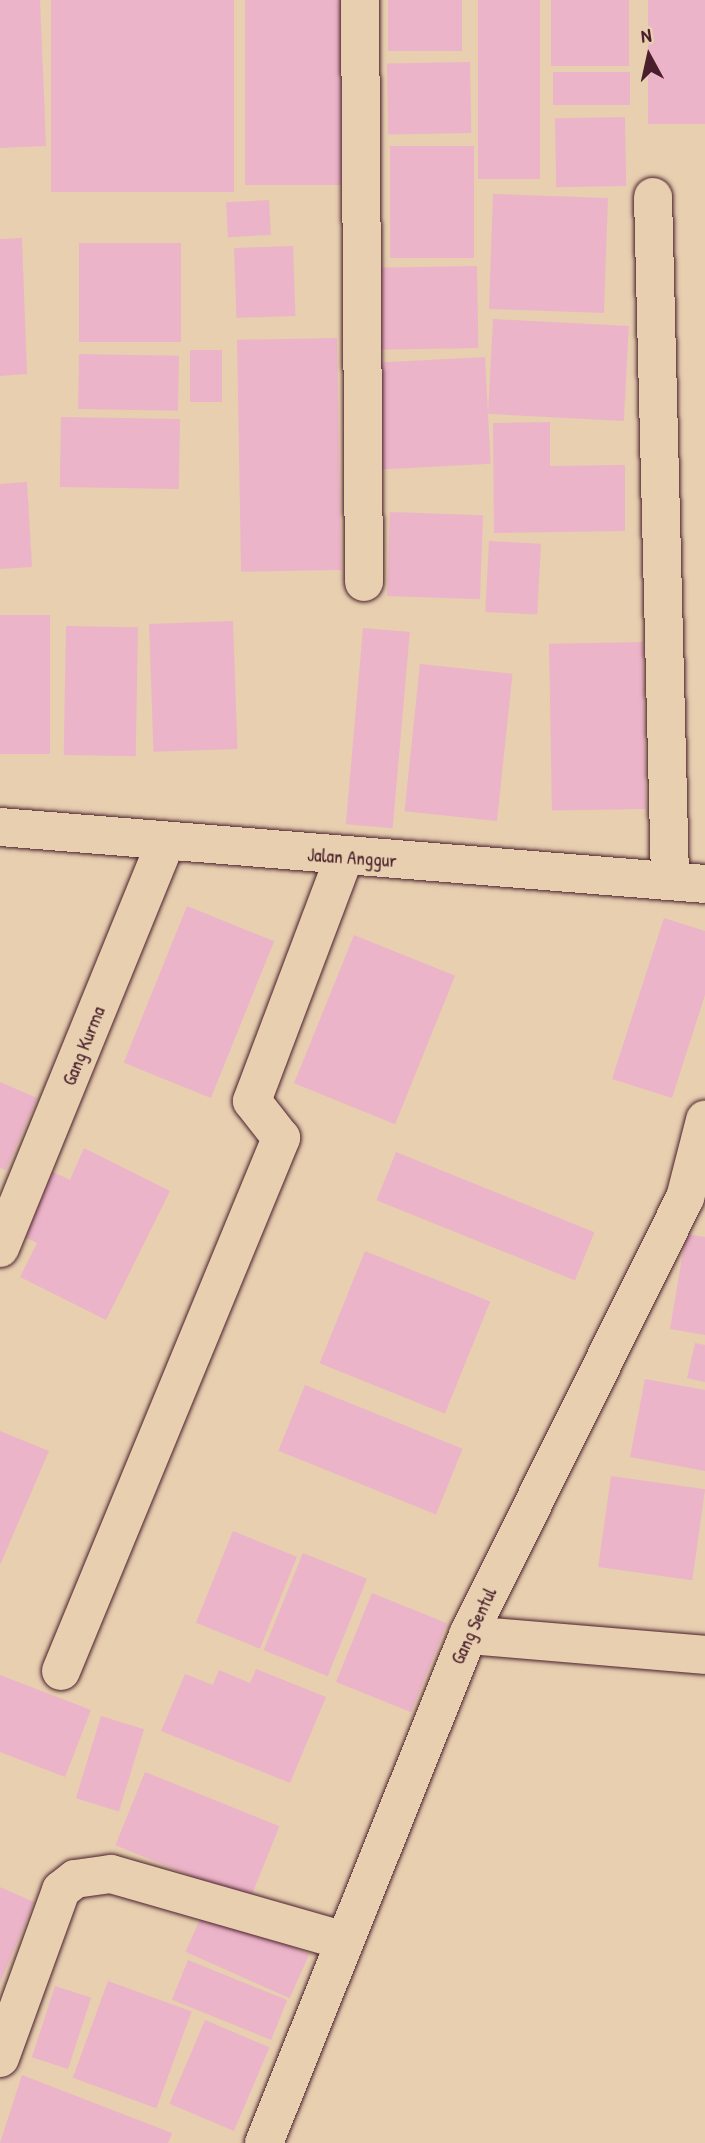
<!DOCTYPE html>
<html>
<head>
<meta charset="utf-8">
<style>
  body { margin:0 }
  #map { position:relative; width:705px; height:2143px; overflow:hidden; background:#e7cfb0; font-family:"Patrick Hand",sans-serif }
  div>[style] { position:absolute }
  .building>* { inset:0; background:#ecb4c8; transform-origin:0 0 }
  .roads { filter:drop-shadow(0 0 2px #4a1f2b) drop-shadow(0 0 2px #4a1f2b) }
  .minor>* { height:38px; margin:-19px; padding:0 19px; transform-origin:19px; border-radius:19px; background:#e7cfb0 }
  span { translate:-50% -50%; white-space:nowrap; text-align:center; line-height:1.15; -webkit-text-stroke:7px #e7cfb0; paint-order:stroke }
  .street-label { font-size:19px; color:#4a1f2b }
  .north { position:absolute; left:614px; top:21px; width:70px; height:70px; -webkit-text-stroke:5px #e7cfb0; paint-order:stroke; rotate:352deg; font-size:19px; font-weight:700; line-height:28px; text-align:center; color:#4a1f2b }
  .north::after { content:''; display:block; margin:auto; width:24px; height:32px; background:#4a1f2b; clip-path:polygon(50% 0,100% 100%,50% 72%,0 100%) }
</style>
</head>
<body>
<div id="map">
  <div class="building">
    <div style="clip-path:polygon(0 0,40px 0,46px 146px,0 148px)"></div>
    <div style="left:51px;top:0;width:183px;height:192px"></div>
    <div style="left:245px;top:0;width:96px;height:185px"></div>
    <div style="left:388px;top:0;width:74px;height:51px"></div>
    <div style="left:478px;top:0;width:62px;height:179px"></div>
    <div style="left:551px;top:0;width:78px;height:66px"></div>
    <div style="left:648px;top:0;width:57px;height:124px"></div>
    <div style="left:470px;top:62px;width:71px;height:83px;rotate:89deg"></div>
    <div style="left:630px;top:72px;width:33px;height:77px;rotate:90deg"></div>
    <div style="left:625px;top:117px;width:69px;height:70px;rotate:89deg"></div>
    <div style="left:390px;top:146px;width:84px;height:112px"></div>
    <div style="left:493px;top:194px;width:115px;height:115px;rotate:2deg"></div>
    <div style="left:269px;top:200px;width:35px;height:43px;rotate:87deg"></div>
    <div style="clip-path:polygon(22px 238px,27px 374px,0 376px,0 239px)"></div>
    <div style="left:79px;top:243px;width:102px;height:99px"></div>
    <div style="left:293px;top:246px;width:70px;height:59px;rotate:88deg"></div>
    <div style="left:477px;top:266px;width:82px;height:101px;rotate:89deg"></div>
    <div style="left:493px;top:319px;width:136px;height:95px;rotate:3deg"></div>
    <div style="left:337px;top:338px;width:232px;height:100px;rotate:89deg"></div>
    <div style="left:190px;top:350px;width:32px;height:52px"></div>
    <div style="left:79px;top:354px;width:100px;height:55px;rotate:1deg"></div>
    <div style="left:485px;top:357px;width:107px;height:110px;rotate:87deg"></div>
    <div style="left:61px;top:417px;width:119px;height:70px;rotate:1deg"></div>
    <div style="clip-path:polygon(550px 422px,550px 466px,625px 465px,625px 531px,494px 533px,493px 423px)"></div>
    <div style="clip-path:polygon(27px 482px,32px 567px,0 569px,0 484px)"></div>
    <div style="left:390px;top:512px;width:93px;height:84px;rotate:2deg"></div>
    <div style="left:489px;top:541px;width:52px;height:71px;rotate:3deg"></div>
    <div style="left:50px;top:615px;width:139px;height:50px;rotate:90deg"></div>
    <div style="left:233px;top:621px;width:128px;height:84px;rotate:88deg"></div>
    <div style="left:66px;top:626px;width:72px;height:129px;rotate:1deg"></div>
    <div style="left:363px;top:628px;width:47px;height:197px;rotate:5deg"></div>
    <div style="left:643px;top:642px;width:167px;height:94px;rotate:89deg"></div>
    <div style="left:420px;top:664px;width:93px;height:148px;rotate:6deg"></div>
    <div style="left:187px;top:906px;width:94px;height:169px;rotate:22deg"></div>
    <div style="clip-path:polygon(664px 918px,705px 931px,705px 995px,672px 1098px,612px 1079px)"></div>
    <div style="left:354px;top:935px;width:109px;height:160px;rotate:22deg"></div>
    <div style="clip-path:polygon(0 1082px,37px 1098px,6px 1170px,0 1168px)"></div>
    <div style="clip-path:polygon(84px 1148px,170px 1191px,106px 1320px,20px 1277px,37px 1243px,19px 1234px,51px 1171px,70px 1180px)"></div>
    <div style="left:396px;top:1152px;width:214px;height:52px;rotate:22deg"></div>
    <div style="clip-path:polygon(686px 1234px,705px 1237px,705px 1335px,670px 1329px)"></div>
    <div style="left:365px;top:1251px;width:135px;height:121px;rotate:22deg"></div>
    <div style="clip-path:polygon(695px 1343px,705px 1345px,705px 1382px,687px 1378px)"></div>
    <div style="clip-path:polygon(645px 1379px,705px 1390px,705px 1471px,630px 1457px)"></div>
    <div style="left:305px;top:1385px;width:170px;height:71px;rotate:22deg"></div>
    <div style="clip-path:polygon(0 1431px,49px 1451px,0 1565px)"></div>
    <div style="left:611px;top:1476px;width:95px;height:92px;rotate:8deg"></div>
    <div style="left:233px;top:1531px;width:69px;height:99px;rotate:22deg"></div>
    <div style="left:303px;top:1553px;width:69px;height:105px;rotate:22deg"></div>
    <div style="left:372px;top:1593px;width:81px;height:96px;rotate:22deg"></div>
    <div style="clip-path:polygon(256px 1669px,326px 1697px,290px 1783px,161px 1731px,185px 1674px,213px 1685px,219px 1670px,250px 1683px)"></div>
    <div style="clip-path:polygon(0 1675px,91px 1710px,65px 1777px,0 1752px)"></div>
    <div style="left:101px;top:1716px;width:45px;height:86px;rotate:17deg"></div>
    <div style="left:145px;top:1772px;width:145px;height:79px;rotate:22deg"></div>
    <div style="clip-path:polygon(0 1887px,34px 1902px,0 1983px)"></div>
    <div style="left:205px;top:1908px;width:114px;height:48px;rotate:24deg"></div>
    <div style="left:188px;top:1960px;width:107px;height:43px;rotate:22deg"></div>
    <div style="left:108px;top:1981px;width:89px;height:103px;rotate:20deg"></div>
    <div style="left:55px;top:1986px;width:38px;height:75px;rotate:18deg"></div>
    <div style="left:205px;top:2020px;width:70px;height:91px;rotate:23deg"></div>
    <div style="clip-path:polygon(22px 2075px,172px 2133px,168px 2143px,0 2143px)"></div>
  </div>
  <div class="roads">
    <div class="minor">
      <div style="left:360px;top:0;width:582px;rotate:89.61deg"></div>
      <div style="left:653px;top:197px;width:682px;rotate:88.57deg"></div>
      <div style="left:0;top:827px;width:707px;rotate:4.62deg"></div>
      <div style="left:0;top:1248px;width:436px;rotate:-67.8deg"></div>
      <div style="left:468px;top:1635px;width:238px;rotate:4.8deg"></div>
      <div style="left:61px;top:1671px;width:577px;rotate:-67.57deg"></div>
      <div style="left:281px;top:1138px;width:47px;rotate:-128.1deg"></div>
      <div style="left:252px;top:1101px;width:260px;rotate:-69.3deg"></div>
      <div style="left:0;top:2058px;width:179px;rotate:-70deg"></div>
      <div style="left:61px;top:1890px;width:18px;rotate:-38deg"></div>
      <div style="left:75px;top:1879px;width:36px;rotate:-8deg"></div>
      <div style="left:111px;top:1874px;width:239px;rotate:16deg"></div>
      <div style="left:264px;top:2143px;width:547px;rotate:-68.12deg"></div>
      <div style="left:468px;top:1635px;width:488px;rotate:-63.6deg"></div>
      <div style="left:685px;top:1198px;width:81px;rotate:-75.6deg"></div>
    </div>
  </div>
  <div class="street-label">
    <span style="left:352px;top:858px;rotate:4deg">Jalan Anggur</span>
    <span style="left:84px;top:1046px;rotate:-68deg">Gang Kurma</span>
    <span style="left:474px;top:1626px;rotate:-65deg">Gang Sentul</span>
  </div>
  <div class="north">N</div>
</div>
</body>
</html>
